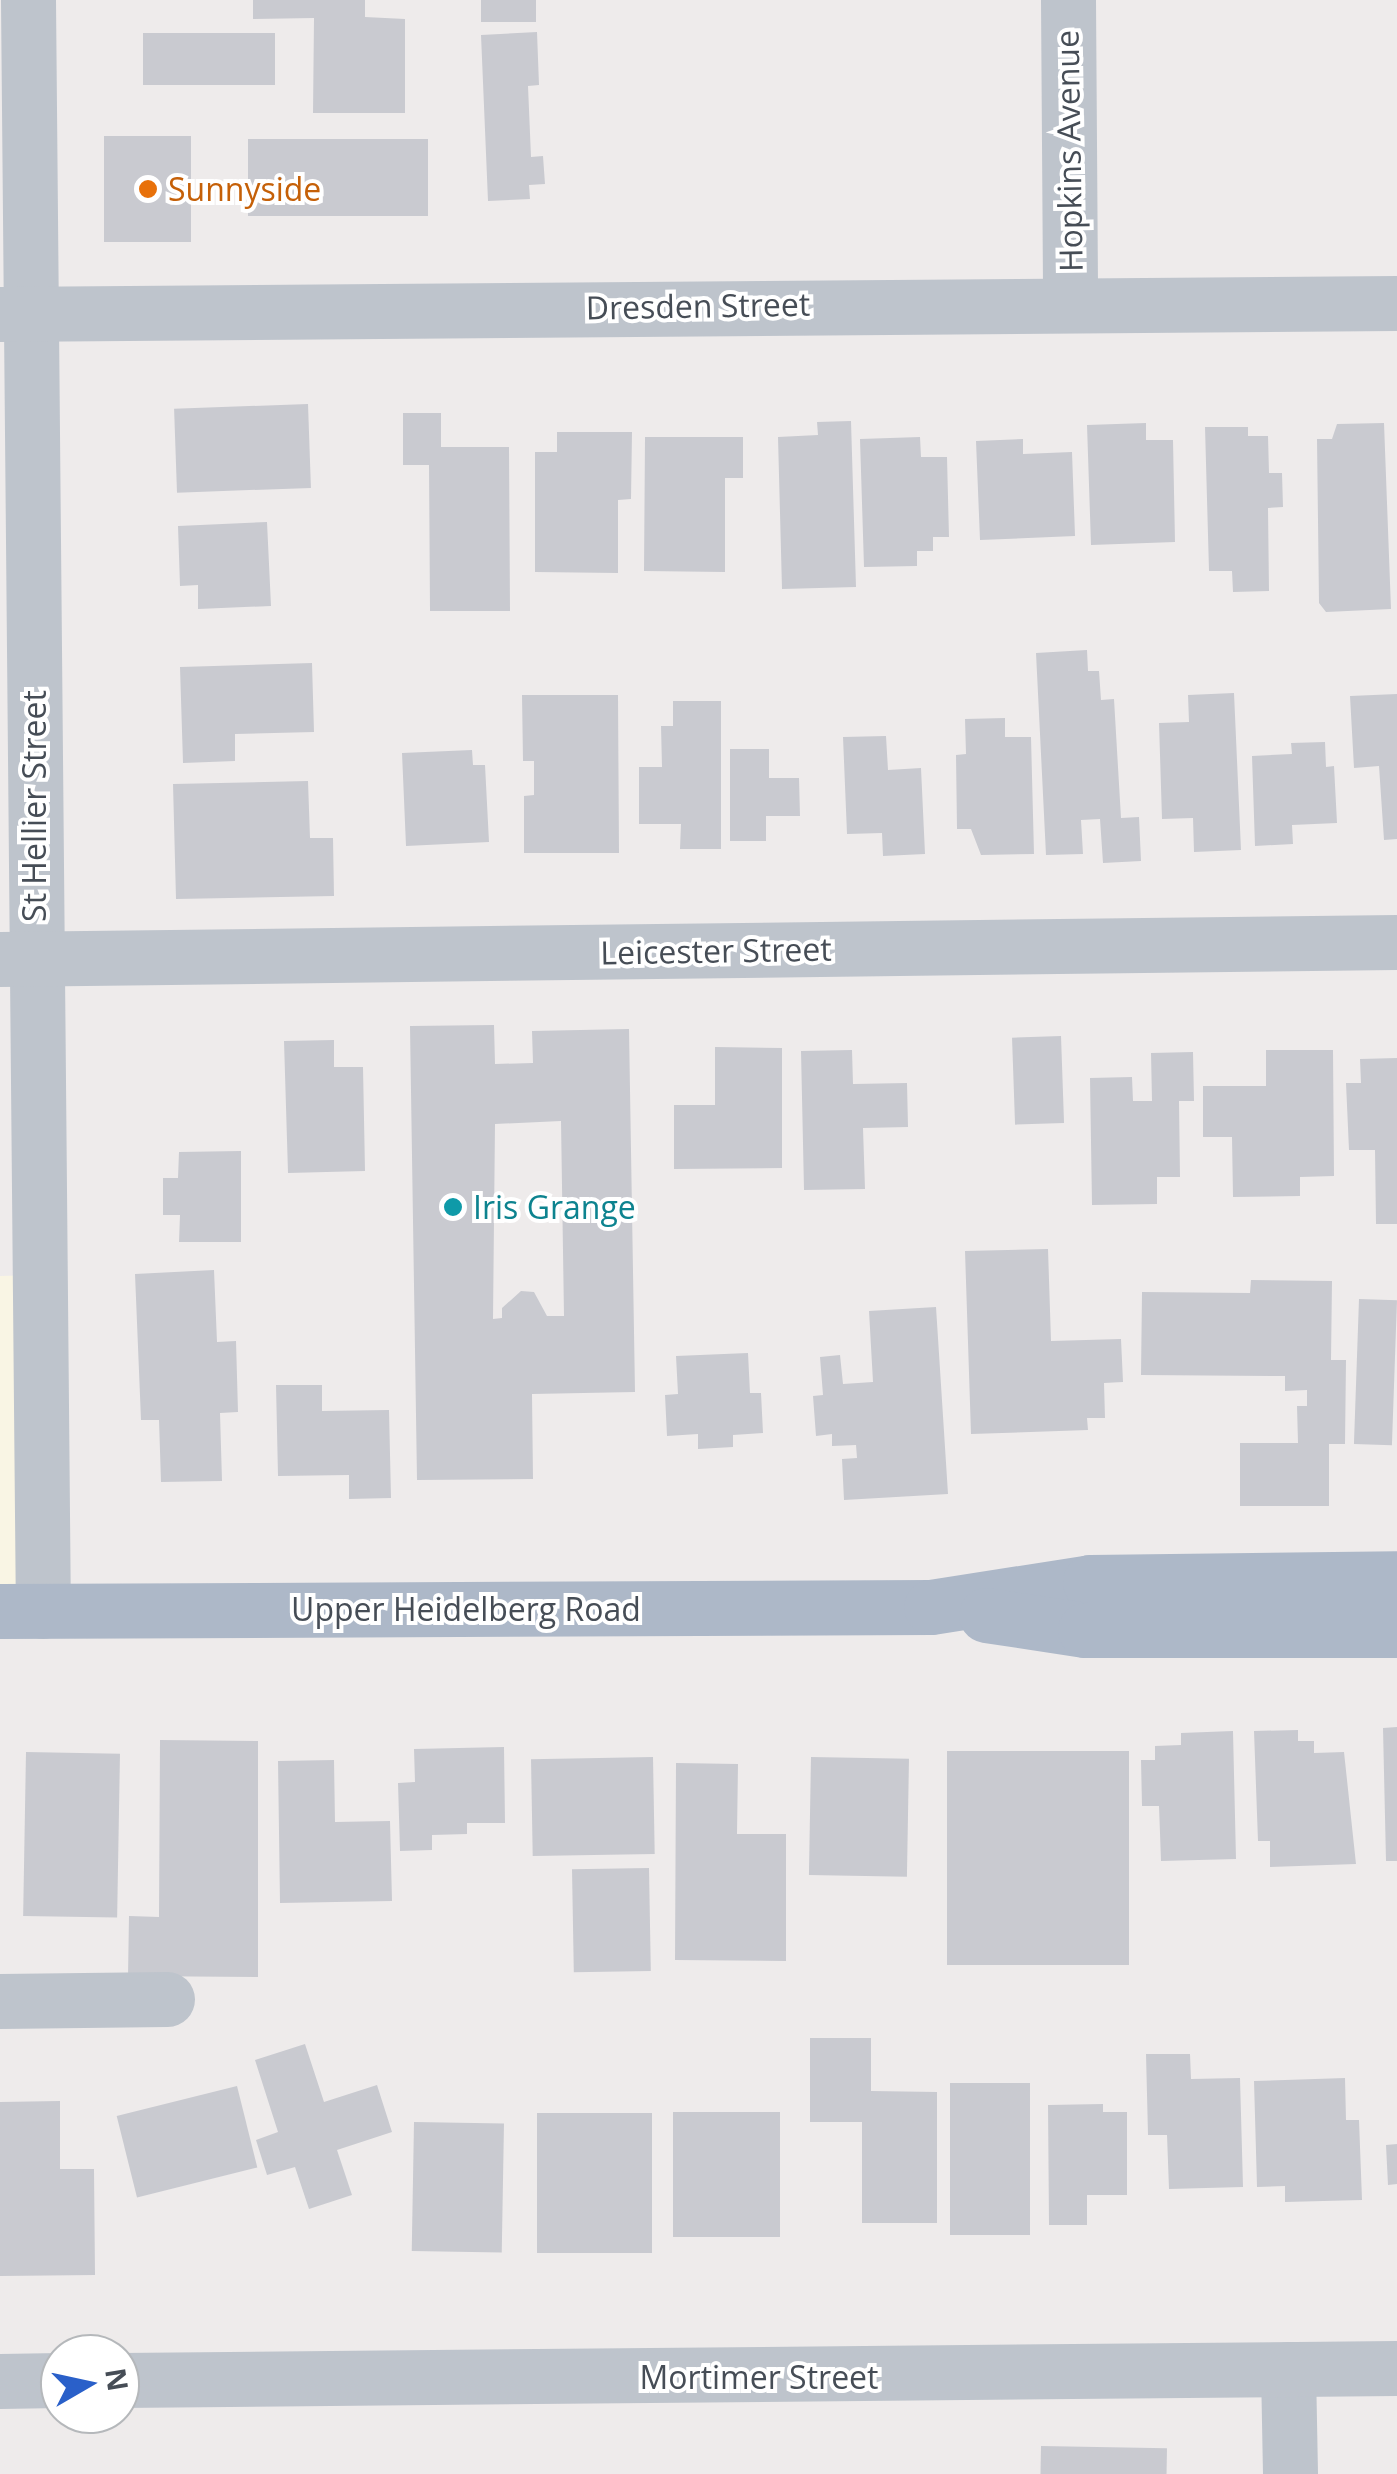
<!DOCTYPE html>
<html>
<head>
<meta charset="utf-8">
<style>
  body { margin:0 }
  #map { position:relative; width:1397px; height:2474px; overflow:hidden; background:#eeebeb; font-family:"Open Sans",sans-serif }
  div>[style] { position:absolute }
  .commercial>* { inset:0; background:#f9f5e4 }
  .building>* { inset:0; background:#c9cad0; transform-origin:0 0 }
  .minor>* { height:55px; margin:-27.5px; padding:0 27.5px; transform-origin:27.5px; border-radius:27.5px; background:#bec4cc }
  .major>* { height:55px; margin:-27.5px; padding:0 27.5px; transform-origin:27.5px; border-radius:27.5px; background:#adb8c8 }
  .dots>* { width:28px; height:28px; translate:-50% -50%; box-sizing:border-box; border:5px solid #fff; border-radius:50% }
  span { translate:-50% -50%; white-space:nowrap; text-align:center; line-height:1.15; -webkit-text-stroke:8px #fff; paint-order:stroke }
  .street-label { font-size:32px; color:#464d56 }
  .food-label { font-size:32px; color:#c56008 }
  .left { translate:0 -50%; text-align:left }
  .culture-label { font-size:32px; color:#0d838f }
  .north { position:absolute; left:40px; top:2334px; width:100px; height:100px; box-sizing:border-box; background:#fff; border:2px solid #b5b8bb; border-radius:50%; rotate:81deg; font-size:28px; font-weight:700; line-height:40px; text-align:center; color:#464d56 }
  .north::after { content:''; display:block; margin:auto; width:35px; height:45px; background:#2a60c9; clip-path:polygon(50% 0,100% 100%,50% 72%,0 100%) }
</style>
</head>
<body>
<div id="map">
  <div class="commercial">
    <div style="clip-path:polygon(37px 1275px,43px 1611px,0 1611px,0 1276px)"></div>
  </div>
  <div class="building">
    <div style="clip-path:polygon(253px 0,365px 0,365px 17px,405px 19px,405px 113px,313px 113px,314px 18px,253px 19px)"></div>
    <div style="left:481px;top:0;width:55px;height:22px"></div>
    <div style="clip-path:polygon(537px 32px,539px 85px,528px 86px,531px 157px,543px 156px,545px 184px,529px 185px,530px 199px,488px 201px,481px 35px)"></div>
    <div style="left:275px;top:33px;width:52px;height:132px;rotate:90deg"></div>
    <div style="left:191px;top:136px;width:106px;height:87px;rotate:90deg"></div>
    <div style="left:248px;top:139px;width:180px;height:77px"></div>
    <div style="left:308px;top:404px;width:84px;height:134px;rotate:88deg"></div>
    <div style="clip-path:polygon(403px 413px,441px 413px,441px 447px,509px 447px,510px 611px,430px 611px,429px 465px,403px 465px)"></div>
    <div style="clip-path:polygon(851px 421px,856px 587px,782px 589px,778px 437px,818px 435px,817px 422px)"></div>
    <div style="clip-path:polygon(1146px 423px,1146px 440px,1173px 440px,1175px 542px,1091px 545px,1087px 425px)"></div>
    <div style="clip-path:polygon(1384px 423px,1391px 609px,1326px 612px,1319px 603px,1317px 439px,1332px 439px,1337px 424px)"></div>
    <div style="clip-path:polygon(1205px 427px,1248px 427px,1248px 436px,1268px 436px,1269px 473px,1282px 473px,1283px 507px,1268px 508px,1269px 591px,1233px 592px,1232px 571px,1209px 571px)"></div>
    <div style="clip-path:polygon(557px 432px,632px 432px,631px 499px,618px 500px,618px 573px,535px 572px,535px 452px,557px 452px)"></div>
    <div style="clip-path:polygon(645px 437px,743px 437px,743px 478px,725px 478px,725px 572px,644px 571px)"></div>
    <div style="clip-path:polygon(920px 437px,921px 457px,947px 457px,949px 537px,933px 537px,933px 551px,917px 551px,917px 566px,864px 567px,860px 439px)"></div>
    <div style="clip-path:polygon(1023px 439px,1023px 454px,1072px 452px,1075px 536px,980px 540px,976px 441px)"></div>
    <div style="clip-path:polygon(267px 522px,271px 606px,198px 609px,198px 585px,180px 586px,178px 526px)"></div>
    <div style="clip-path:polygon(1087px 650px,1088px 671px,1099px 671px,1101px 700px,1114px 699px,1121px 818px,1139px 817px,1141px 861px,1103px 863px,1100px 819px,1081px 820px,1083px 854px,1046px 855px,1036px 653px)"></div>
    <div style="clip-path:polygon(312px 663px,314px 732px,235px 734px,235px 761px,183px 763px,180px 667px)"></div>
    <div style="clip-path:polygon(1234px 693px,1241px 850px,1194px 852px,1193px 818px,1162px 819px,1159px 723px,1189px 722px,1188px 695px)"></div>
    <div style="clip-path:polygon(1397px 694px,1397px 839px,1384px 840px,1379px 766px,1354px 768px,1350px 696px)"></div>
    <div style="clip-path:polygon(522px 695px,618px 695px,619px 853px,524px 853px,524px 796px,534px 795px,534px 761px,523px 761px)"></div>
    <div style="clip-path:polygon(673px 701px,721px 701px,721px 849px,680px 849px,681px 824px,639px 824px,639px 767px,662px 767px,661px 726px,673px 726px)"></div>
    <div style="clip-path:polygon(1005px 718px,1005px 737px,1031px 737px,1034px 854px,981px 855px,971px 829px,957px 829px,956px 755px,966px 754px,965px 719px)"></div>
    <div style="clip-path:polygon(886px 736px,888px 770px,921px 768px,925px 854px,883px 856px,882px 833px,847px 834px,843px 737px)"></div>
    <div style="clip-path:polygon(1325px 742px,1326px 767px,1334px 766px,1337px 823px,1292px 825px,1293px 844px,1255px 846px,1252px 756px,1292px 754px,1291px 743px)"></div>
    <div style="clip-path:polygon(730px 749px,769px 749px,769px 778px,799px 778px,800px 816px,766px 816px,766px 841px,730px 841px)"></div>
    <div style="clip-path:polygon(472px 750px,473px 765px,485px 765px,489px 842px,406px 846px,402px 753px)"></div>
    <div style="clip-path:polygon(308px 781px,310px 838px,333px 838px,334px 896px,176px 899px,173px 784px)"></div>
    <div style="clip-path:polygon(evenodd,494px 1025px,495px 1064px,533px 1063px,532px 1031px,629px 1029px,635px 1392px,532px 1394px,533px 1479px,417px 1480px,410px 1026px,494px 1025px,561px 1121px,564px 1316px,547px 1316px,534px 1292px,521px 1291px,502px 1308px,502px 1318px,493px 1319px,495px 1124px,561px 1121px)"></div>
    <div style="left:1061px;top:1036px;width:87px;height:49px;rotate:88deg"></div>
    <div style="clip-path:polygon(334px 1040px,334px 1067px,363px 1067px,365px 1171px,288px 1173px,284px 1041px)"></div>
    <div style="clip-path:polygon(715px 1047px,782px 1048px,782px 1168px,674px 1169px,674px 1105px,715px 1105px)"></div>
    <div style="clip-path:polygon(852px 1050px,853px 1084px,907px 1083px,908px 1127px,863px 1128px,865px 1189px,804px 1190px,801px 1051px)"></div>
    <div style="clip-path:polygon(1266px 1050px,1333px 1050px,1334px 1176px,1300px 1177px,1300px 1196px,1233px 1197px,1232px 1137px,1203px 1137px,1203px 1086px,1266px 1086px)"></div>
    <div style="clip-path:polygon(1193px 1052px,1194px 1101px,1179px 1101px,1180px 1177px,1157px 1177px,1157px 1204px,1092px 1205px,1090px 1078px,1132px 1077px,1133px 1101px,1152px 1101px,1151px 1053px)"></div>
    <div style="clip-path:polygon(1397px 1058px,1397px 1224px,1376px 1224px,1375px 1150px,1349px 1150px,1346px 1083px,1361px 1083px,1360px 1059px)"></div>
    <div style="clip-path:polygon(241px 1151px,241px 1242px,179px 1242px,180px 1215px,163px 1215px,163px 1178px,178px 1178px,179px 1152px)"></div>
    <div style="clip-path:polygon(1048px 1249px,1051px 1341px,1121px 1339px,1123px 1382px,1104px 1383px,1105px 1418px,1087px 1418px,1088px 1430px,971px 1434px,965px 1251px)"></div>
    <div style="clip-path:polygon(214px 1270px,217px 1342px,236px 1341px,238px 1412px,220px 1413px,222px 1481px,161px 1482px,159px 1420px,141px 1420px,135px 1274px)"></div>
    <div style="clip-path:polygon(1251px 1280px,1332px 1281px,1331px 1360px,1346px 1360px,1345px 1444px,1329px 1444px,1329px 1506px,1240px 1506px,1240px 1443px,1298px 1443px,1297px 1406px,1307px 1406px,1307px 1390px,1285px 1391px,1285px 1376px,1141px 1375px,1142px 1292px,1250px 1293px)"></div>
    <div style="left:1359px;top:1299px;width:38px;height:145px;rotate:2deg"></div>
    <div style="clip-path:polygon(936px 1307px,948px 1494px,844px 1500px,842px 1459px,857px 1458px,856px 1445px,832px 1446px,832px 1434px,816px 1436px,813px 1396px,823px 1395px,820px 1357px,840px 1355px,843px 1384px,873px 1382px,869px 1311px)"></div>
    <div style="clip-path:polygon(748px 1353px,750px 1393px,761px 1393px,763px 1433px,733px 1435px,733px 1447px,698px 1449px,698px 1434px,667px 1436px,665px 1395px,678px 1394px,676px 1356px)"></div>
    <div style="clip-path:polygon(276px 1385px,322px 1385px,322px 1411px,389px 1410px,391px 1498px,349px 1499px,349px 1475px,278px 1476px)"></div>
    <div style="clip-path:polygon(1397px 1727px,1397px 1861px,1386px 1861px,1383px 1728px)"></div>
    <div style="clip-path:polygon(1298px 1730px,1298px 1741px,1314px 1741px,1314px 1753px,1344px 1752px,1356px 1864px,1270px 1867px,1270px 1841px,1258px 1841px,1254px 1731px)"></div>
    <div style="clip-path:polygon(1233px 1731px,1236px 1859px,1161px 1861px,1159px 1806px,1142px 1806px,1141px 1760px,1155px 1760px,1155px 1746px,1181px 1745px,1181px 1733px)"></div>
    <div style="clip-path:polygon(160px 1740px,258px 1741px,258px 1977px,128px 1976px,129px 1916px,159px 1917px)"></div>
    <div style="clip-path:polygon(504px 1747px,505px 1823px,467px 1823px,467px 1834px,432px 1835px,432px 1850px,400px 1851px,398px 1783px,415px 1782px,414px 1749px)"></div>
    <div style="left:947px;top:1751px;width:182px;height:214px"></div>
    <div style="left:26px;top:1752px;width:94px;height:164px;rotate:1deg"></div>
    <div style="left:653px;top:1757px;width:97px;height:122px;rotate:89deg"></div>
    <div style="left:811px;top:1757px;width:98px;height:118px;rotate:1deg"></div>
    <div style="clip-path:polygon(334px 1760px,335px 1822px,390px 1821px,392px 1901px,280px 1903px,278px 1761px)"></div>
    <div style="clip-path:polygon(676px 1763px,738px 1764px,737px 1834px,786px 1834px,786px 1961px,675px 1960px)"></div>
    <div style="left:649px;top:1868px;width:103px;height:77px;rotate:89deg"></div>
    <div style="clip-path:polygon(810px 2038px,871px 2038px,871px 2091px,937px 2092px,937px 2223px,862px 2223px,862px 2122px,810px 2122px)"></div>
    <div style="clip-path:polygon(305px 2044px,324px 2102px,377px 2085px,392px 2132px,337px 2150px,352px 2195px,309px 2209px,295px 2167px,267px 2175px,256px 2140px,278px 2132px,255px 2060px)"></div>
    <div style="clip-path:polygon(1146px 2054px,1190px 2054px,1191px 2079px,1240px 2078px,1243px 2187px,1169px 2189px,1167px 2135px,1148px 2135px)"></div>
    <div style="clip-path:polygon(1345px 2078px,1346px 2120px,1359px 2120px,1362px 2200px,1285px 2202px,1285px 2186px,1257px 2187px,1254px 2081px)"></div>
    <div style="left:1030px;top:2083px;width:152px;height:80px;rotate:90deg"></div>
    <div style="left:237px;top:2086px;width:84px;height:124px;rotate:76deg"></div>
    <div style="clip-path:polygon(60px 2101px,60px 2169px,94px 2169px,95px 2275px,0 2276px,0 2102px)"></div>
    <div style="clip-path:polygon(1103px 2104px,1103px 2112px,1127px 2112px,1127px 2195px,1087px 2195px,1087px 2225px,1049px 2225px,1048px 2105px)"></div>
    <div style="left:673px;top:2112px;width:107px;height:125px"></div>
    <div style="left:537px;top:2113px;width:115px;height:140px"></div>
    <div style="left:414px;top:2122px;width:90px;height:129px;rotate:1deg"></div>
    <div style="clip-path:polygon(1397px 2144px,1397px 2184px,1388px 2185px,1386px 2145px)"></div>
    <div style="left:1041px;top:2446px;width:126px;height:28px;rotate:1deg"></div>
  </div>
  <div class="minor">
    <div style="left:28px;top:0;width:1611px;rotate:89.47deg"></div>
    <div style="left:1068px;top:0;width:302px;rotate:89.6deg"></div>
    <div style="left:0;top:314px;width:1397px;rotate:-0.45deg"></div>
    <div style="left:0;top:959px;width:1397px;rotate:-0.7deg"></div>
    <div style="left:0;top:2001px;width:167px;rotate:-0.7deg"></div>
    <div style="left:1288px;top:2369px;width:105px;rotate:88.9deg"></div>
    <div style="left:120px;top:2380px;width:1277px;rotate:-0.54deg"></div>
    <div style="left:0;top:2381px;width:60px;rotate:-1deg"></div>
  </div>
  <div class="major">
    <div style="left:0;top:1611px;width:931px;rotate:-0.25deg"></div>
    <div style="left:931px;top:1607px;width:161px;rotate:-8.9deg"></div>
    <div style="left:1090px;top:1582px;width:307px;rotate:-0.7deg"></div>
    <div style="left:986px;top:1615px;width:100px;rotate:8.6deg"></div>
    <div style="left:1085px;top:1630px;width:312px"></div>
  </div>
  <div class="dots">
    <div style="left:148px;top:189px;background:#e8710a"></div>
    <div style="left:453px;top:1207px;background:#0f9aa8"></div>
  </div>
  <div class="street-label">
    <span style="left:1069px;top:151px;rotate:-91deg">Hopkins Avenue</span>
    <span style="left:698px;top:306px;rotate:-1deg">Dresden Street</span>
    <span style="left:34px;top:806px;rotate:-90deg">St Hellier Street</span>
    <span style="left:716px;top:951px;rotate:-1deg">Leicester Street</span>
    <span style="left:466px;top:1609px">Upper Heidelberg Road</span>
    <span style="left:759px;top:2377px">Mortimer Street</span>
  </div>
  <div class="food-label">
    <span class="left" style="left:168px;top:189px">Sunnyside</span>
  </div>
  <div class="culture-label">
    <span class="left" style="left:473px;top:1207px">Iris Grange</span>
  </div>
  <div class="north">N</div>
</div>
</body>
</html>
